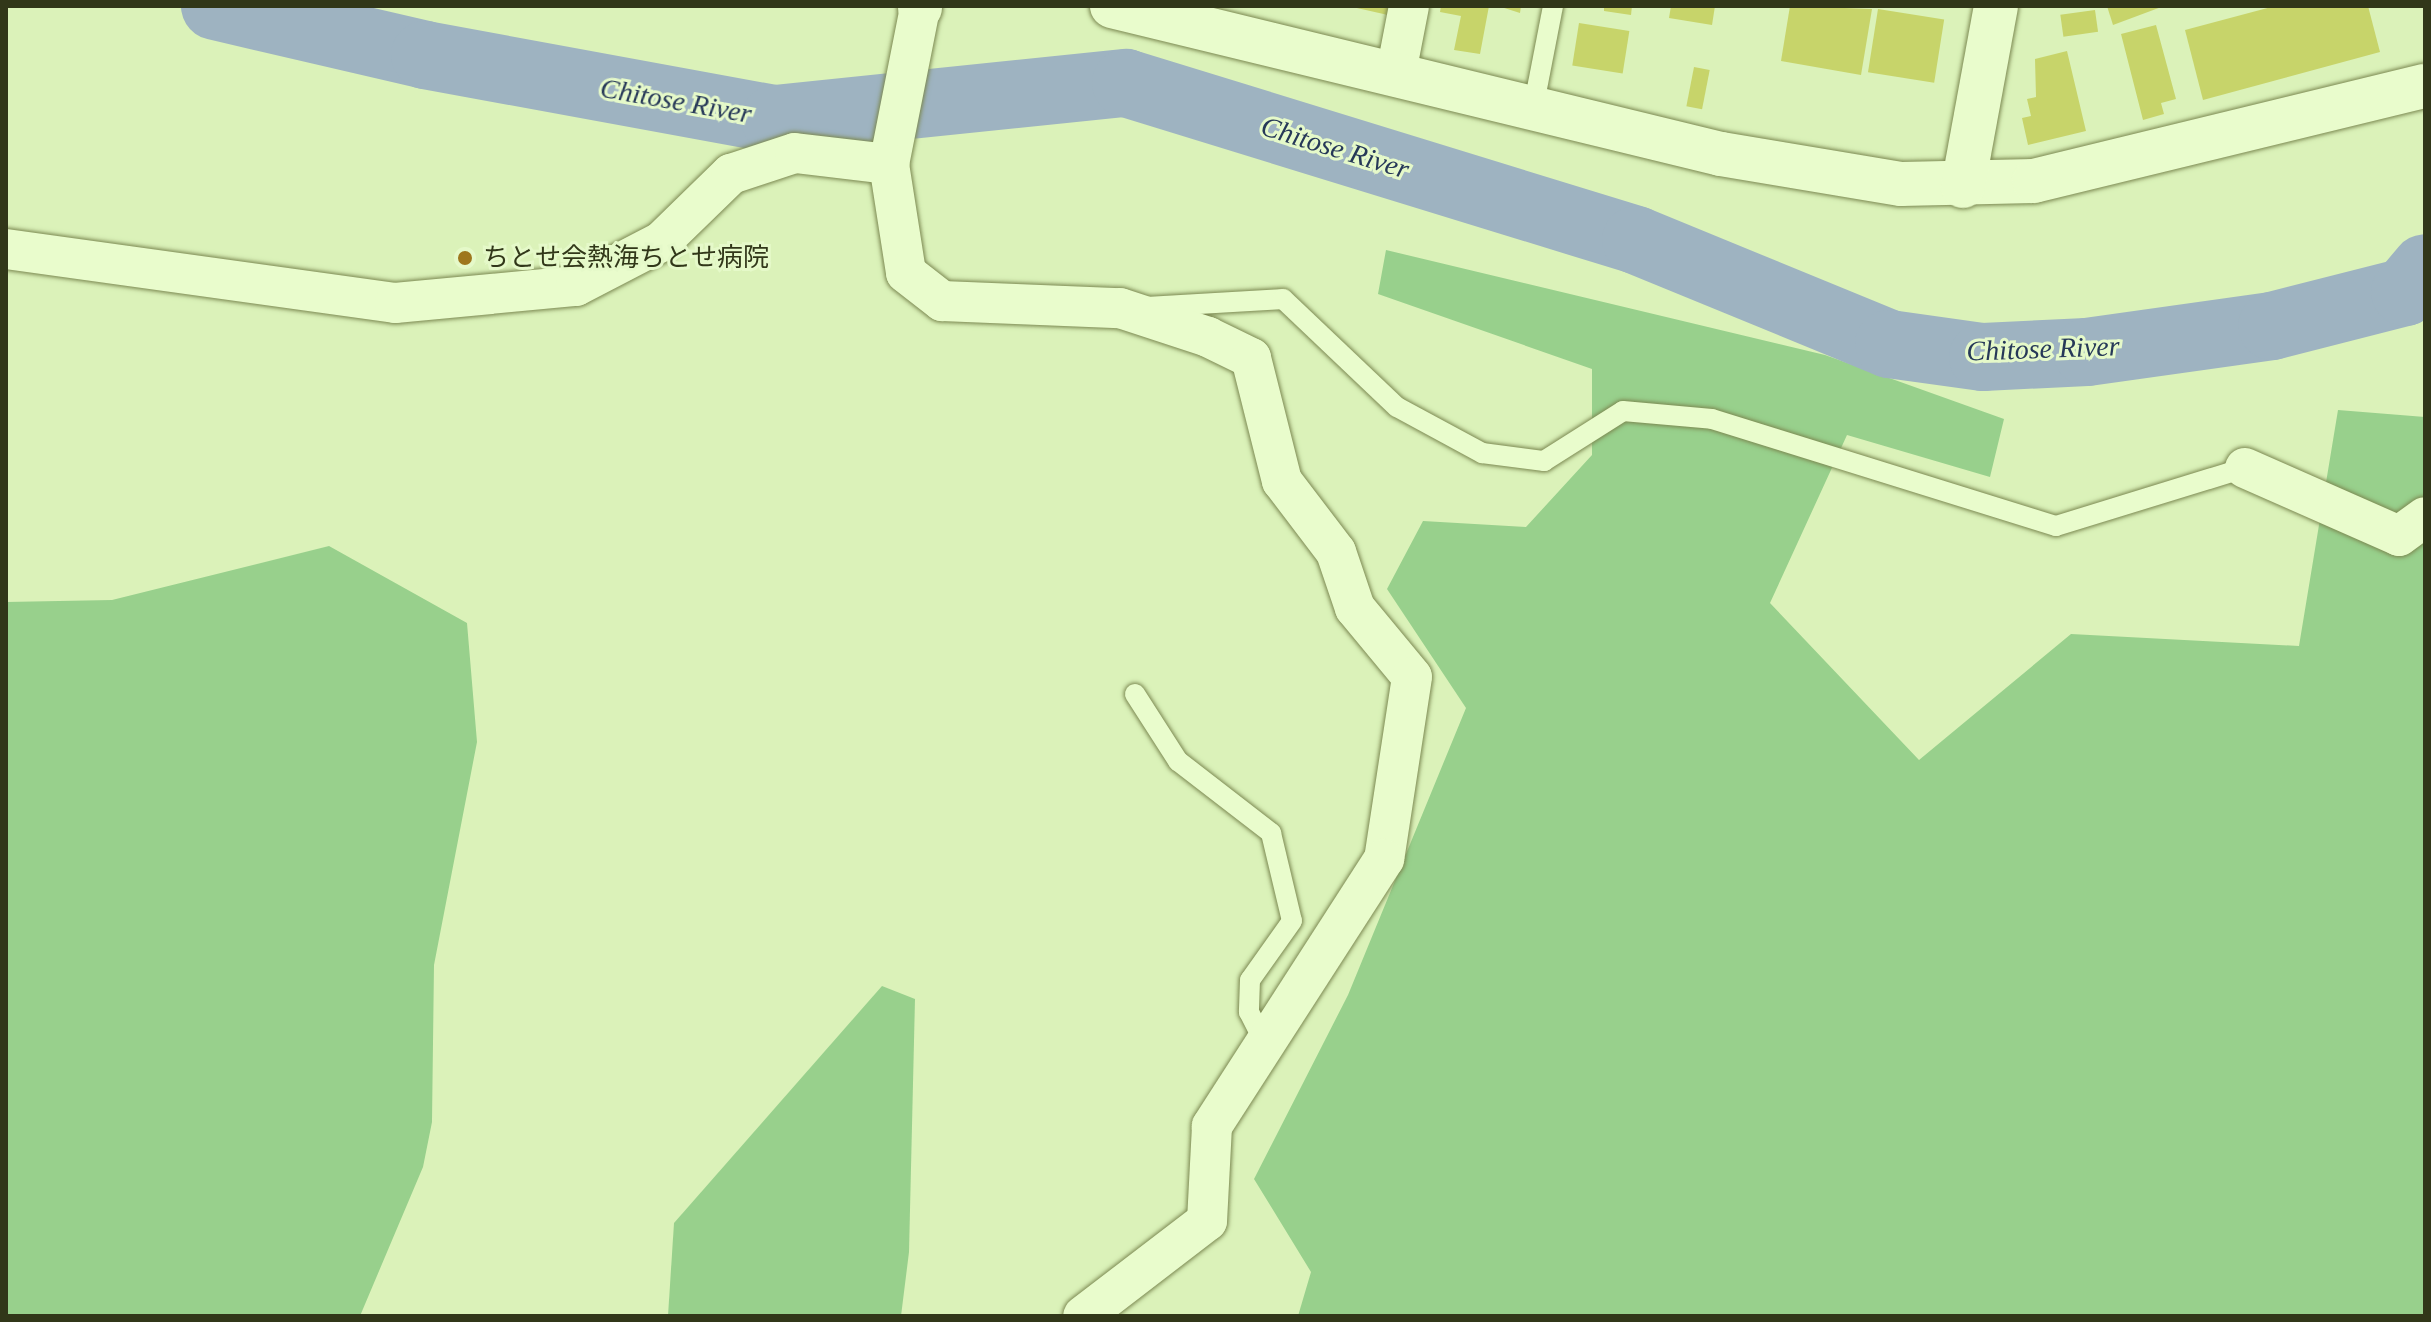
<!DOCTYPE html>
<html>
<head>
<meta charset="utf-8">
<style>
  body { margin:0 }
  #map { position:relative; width:2431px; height:1322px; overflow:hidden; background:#dbf2b9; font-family:"Times New Roman","Noto Sans JP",serif }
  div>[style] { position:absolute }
  .green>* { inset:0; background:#98d08c }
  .river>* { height:68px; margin:-34px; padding:0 34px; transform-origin:34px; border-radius:34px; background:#9eb3c1 }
  .building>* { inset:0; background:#c7d46a; transform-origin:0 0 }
  .roads { filter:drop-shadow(0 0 2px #7c8952) drop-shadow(0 0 2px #7c8952) }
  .lane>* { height:20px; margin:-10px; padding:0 10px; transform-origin:10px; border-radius:10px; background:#e9fccc }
  .street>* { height:40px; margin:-20px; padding:0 20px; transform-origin:20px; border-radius:20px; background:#e9fccc }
  .secondary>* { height:44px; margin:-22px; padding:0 22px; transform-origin:22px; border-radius:22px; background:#e9fccc }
  .dots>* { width:22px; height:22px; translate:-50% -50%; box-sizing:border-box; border:4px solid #e5f9c9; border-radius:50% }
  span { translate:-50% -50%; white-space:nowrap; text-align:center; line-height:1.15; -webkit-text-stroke:6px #e5f9c9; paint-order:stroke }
  .poi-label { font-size:26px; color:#313719 }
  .left { translate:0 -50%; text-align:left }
  .water-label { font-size:28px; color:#263858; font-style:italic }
  .frame { position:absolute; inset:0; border:8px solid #313719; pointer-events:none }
</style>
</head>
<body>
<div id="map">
  <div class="green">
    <div style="clip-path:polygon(1386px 250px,1825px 355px,2004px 419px,1990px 477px,1847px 435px,1770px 603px,1919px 760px,2071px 634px,2299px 646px,2338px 410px,2425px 417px,2425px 1316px,1298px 1316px,1311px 1272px,1254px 1179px,1348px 995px,1466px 708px,1387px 589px,1423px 521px,1526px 527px,1592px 455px,1592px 369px,1378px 294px)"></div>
    <div style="clip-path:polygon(329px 546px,467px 623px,477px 742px,434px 965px,432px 1122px,423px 1167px,360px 1316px,6px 1316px,6px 602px,112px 600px)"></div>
    <div style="clip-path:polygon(882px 986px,915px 999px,909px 1252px,901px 1316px,668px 1316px,674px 1223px)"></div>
  </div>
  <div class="river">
    <div style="left:215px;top:6px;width:216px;rotate:13.1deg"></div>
    <div style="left:425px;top:55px;width:356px;rotate:10.4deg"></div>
    <div style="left:775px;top:119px;width:353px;rotate:-5.9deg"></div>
    <div style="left:1126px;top:83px;width:534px;rotate:17.11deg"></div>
    <div style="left:1636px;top:240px;width:274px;rotate:22.3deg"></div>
    <div style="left:1889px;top:344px;width:95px;rotate:7.9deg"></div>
    <div style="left:1983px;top:357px;width:104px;rotate:-2.8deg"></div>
    <div style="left:2087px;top:352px;width:187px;rotate:-8deg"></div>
    <div style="left:2272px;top:326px;width:137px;rotate:-14.3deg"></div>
    <div style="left:2405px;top:292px;width:31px;rotate:-50deg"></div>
  </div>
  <div class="building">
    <div style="clip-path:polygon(1348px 6px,1389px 6px,1388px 15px)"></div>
    <div style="clip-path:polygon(1441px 6px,1489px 6px,1480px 54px,1454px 50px,1461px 16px,1440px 12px)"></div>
    <div style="clip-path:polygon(1498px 6px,1521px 6px,1520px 13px)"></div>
    <div style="clip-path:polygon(1604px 6px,1632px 6px,1631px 15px,1604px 11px)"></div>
    <div style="clip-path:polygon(1671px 6px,1715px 6px,1712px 25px,1669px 18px)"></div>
    <div style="clip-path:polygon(1790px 6px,1872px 9px,1861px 75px,1781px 61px)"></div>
    <div style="clip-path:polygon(2107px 6px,2164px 6px,2113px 25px)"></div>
    <div style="clip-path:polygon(2275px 6px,2368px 6px,2380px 52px,2203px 100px,2185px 30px)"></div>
    <div style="left:1878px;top:9px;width:67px;height:64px;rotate:9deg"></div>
    <div style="left:2095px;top:10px;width:22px;height:35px;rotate:82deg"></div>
    <div style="left:1579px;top:23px;width:51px;height:43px;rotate:9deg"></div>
    <div style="clip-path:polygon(2156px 25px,2176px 99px,2161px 103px,2164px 114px,2143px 120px,2121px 34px)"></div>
    <div style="clip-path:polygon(2067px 51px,2086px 131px,2028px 145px,2022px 118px,2031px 116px,2027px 99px,2036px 97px,2035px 59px)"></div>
    <div style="left:1694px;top:67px;width:16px;height:40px;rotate:11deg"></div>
  </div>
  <div class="roads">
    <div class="lane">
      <div style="left:1533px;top:109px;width:105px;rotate:-79deg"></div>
      <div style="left:1148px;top:307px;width:135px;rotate:-3.4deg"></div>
      <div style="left:1283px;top:299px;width:157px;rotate:43.5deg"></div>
      <div style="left:1397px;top:407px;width:97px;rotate:28.4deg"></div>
      <div style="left:1482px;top:453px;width:63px;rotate:7.4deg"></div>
      <div style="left:1544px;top:461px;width:93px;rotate:-32.3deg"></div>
      <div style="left:1623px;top:411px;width:89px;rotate:5.1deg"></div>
      <div style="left:1712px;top:419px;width:360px;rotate:17.3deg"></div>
      <div style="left:2056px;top:526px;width:198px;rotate:-17.1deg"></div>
      <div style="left:1135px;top:694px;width:80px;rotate:57.3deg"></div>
      <div style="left:1178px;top:761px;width:118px;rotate:37.7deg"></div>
      <div style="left:1271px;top:833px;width:90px;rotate:76.6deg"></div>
      <div style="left:1292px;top:921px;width:72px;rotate:125.4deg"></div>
      <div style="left:1250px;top:980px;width:32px;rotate:92deg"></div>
      <div style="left:1249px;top:1012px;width:30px;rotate:63deg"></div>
    </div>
    <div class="street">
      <div style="left:920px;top:8px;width:159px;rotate:101.2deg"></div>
      <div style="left:889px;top:164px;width:110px;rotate:81.1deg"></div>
      <div style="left:906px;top:273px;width:46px;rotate:37.9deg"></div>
      <div style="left:942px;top:301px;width:178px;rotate:2.3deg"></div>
      <div style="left:1120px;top:308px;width:93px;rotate:18.2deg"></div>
      <div style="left:1208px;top:337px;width:48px;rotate:26deg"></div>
      <div style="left:1251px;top:358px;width:127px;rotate:75.9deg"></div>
      <div style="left:1282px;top:481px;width:89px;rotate:52.7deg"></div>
      <div style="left:1336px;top:552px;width:59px;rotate:71.3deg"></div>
      <div style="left:1355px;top:608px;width:89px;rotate:50.4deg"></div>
      <div style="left:1412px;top:677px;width:184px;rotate:98.7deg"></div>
      <div style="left:1384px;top:859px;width:318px;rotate:122.8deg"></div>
      <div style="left:1212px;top:1126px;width:95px;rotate:93deg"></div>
      <div style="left:1207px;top:1221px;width:156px;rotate:142.5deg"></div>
      <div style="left:1396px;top:73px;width:68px;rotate:-79deg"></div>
      <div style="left:6px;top:249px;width:393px;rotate:7.9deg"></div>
      <div style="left:395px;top:303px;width:182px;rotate:-5.4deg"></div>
      <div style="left:576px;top:286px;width:96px;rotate:-27.4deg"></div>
      <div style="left:661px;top:242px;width:98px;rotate:-44.2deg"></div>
      <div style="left:731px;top:174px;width:67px;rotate:-18.2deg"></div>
      <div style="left:795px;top:153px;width:95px;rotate:6.7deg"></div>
      <div style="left:2245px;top:468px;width:168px;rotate:23.8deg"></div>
      <div style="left:2399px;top:536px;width:32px;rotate:-36deg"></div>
    </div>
    <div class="secondary">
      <div style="left:1112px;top:6px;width:627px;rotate:13.66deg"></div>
      <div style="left:1721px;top:154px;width:182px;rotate:9.5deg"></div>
      <div style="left:1901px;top:184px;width:133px;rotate:-1.3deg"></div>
      <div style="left:2034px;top:181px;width:402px;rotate:-13.7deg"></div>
      <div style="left:920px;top:8px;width:2px;rotate:-90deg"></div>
      <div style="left:1963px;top:186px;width:183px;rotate:-79.6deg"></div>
    </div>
  </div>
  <div class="dots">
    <div style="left:465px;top:258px;background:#9e771d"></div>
  </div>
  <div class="poi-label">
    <span class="left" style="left:483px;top:258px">ちとせ会熱海ちとせ病院</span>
  </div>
  <div class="water-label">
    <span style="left:676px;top:101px;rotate:10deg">Chitose River</span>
    <span style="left:1335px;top:148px;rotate:17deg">Chitose River</span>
    <span style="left:2043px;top:349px;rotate:-2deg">Chitose River</span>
  </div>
  <div class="frame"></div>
</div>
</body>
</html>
